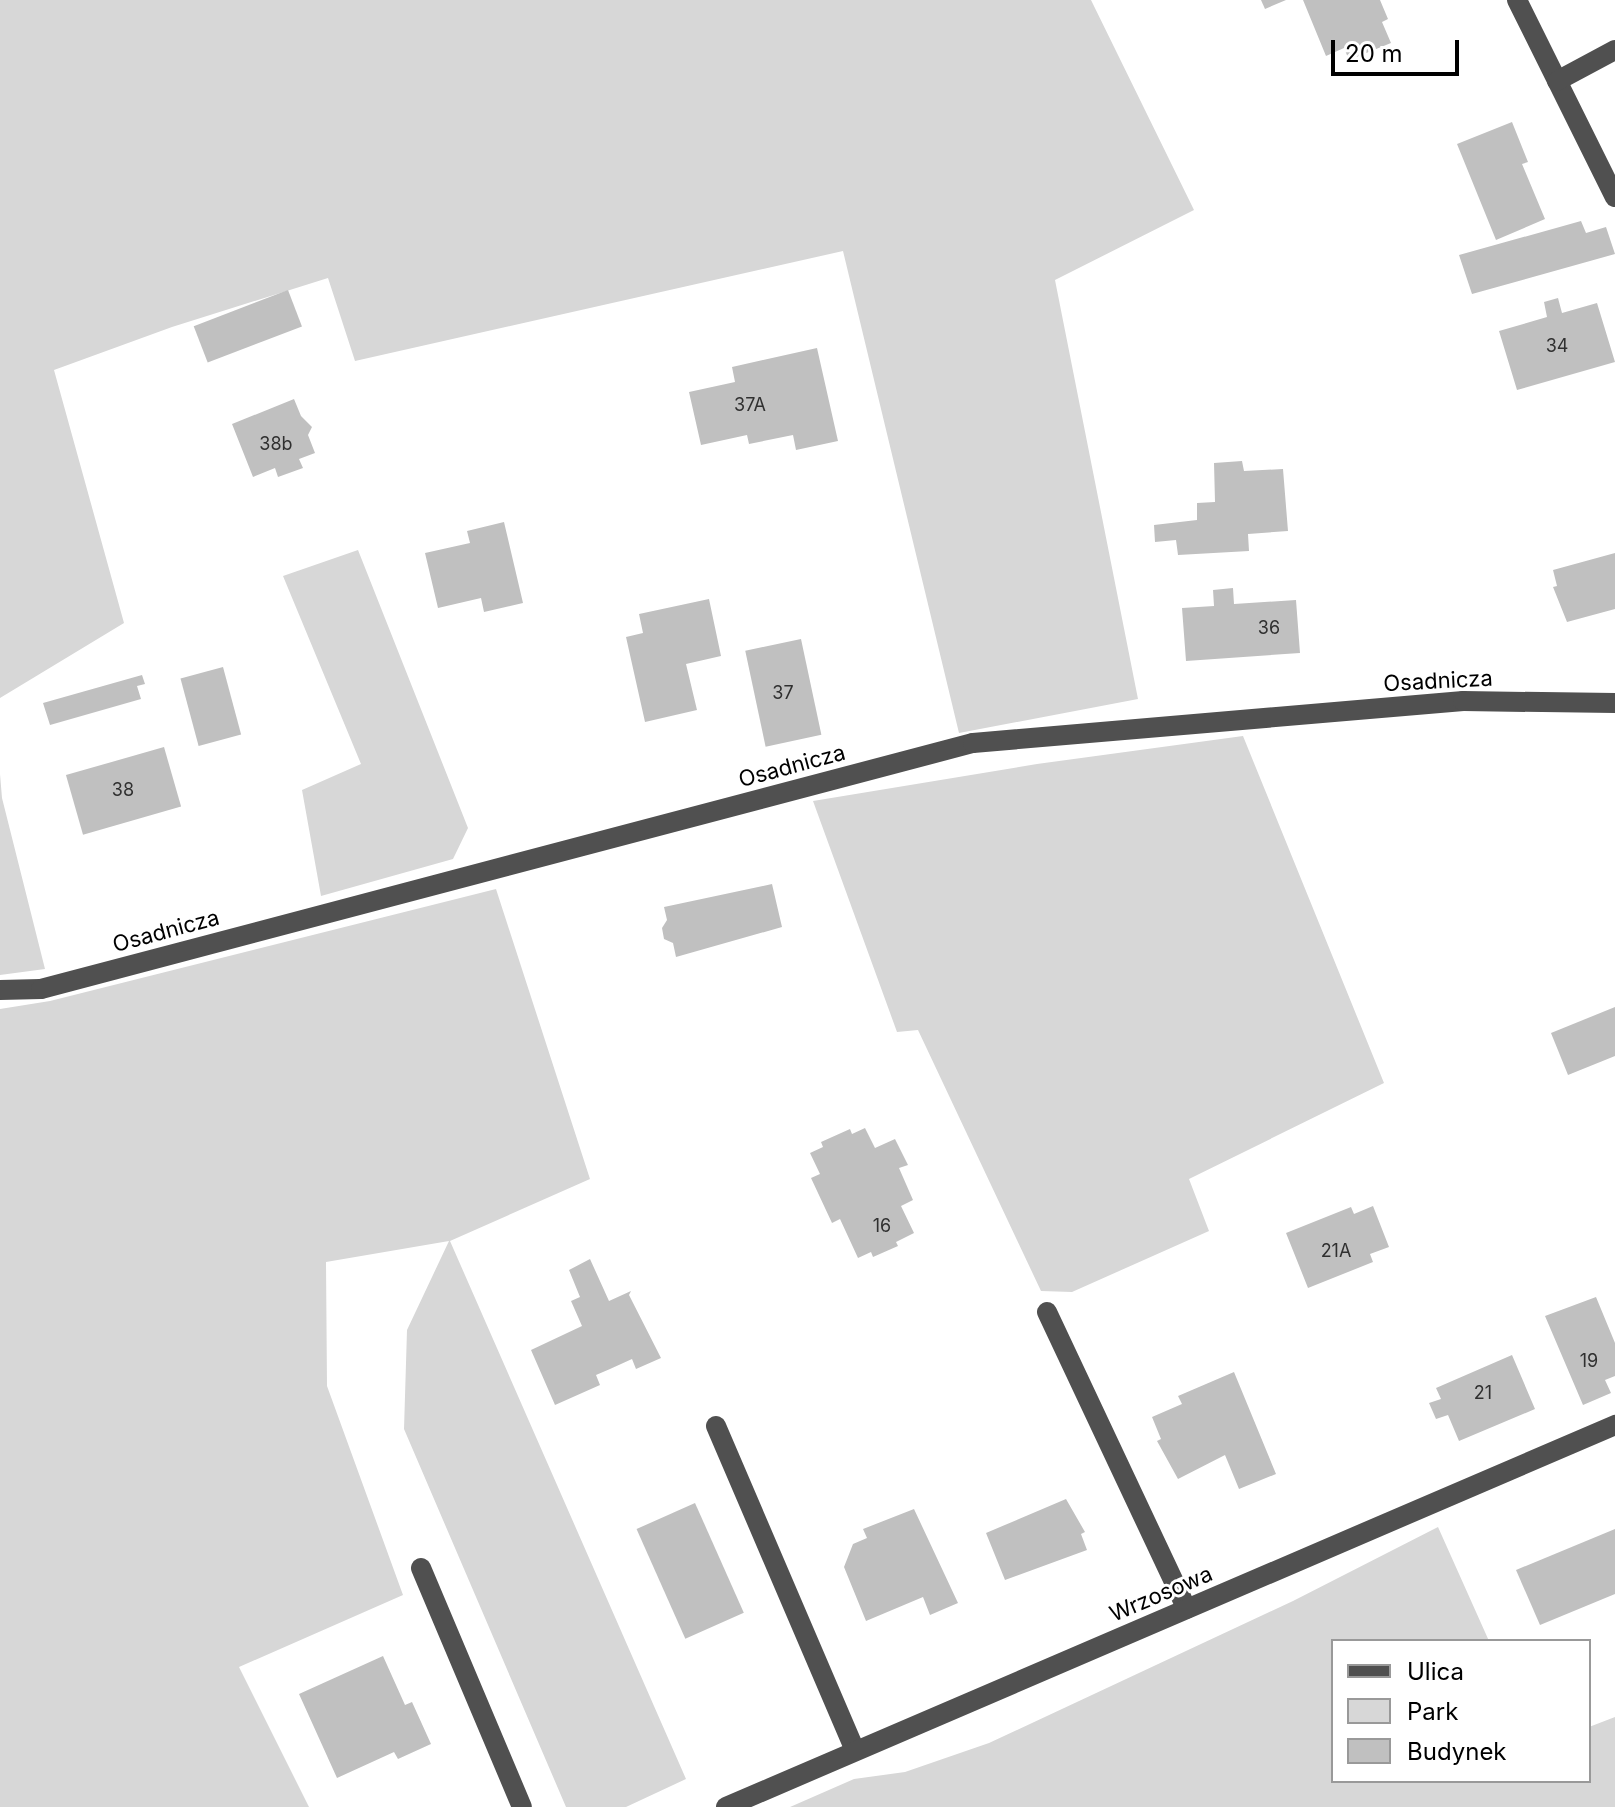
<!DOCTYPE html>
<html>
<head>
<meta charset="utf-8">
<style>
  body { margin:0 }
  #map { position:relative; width:1615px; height:1807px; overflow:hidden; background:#fff; font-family:Inter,sans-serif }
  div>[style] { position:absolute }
  .green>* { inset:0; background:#d7d7d7 }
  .building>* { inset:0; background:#c0c0c0; transform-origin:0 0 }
  .minor>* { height:20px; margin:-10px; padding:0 10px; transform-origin:10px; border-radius:10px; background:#505050 }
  span { translate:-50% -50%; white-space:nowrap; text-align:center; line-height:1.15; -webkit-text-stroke:6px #fff; paint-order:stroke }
  .number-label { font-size:18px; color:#303030 }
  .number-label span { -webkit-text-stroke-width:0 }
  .street-label { font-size:22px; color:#000 }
  .legend { position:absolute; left:1331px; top:1639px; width:260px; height:144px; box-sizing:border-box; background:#fff; border:2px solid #999; margin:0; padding:10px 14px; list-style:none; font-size:24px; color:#000 }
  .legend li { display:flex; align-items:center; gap:16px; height:40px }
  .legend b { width:40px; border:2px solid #999 }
  .scale { position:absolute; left:1331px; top:40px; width:128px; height:36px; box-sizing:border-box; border:4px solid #000; border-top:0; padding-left:10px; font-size:24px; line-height:28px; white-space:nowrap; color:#000; -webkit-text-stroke:6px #fff; paint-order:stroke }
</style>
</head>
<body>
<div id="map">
  <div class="green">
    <div style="clip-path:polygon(0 0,1091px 0,1194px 210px,1055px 280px,1138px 699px,959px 733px,843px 251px,355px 361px,328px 278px,172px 327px,54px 370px,124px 623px,0 698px)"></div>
    <div style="clip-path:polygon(358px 550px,468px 828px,453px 859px,321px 896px,302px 790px,361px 764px,283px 576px)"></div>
    <div style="clip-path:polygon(1243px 736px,1384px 1083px,1189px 1179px,1209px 1231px,1072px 1292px,1041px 1291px,918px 1030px,897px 1032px,813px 801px,1037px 764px)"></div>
    <div style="clip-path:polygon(0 774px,2px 798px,45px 969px,0 975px)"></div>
    <div style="clip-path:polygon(496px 889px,590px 1179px,450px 1241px,686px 1779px,626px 1807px,566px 1807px,404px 1429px,407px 1330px,449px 1241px,326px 1262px,327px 1386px,403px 1595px,239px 1667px,309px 1807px,0 1807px,0 1009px,50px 1001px)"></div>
    <div style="clip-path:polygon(1438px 1527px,1489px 1641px,1333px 1641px,1333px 1781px,1589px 1781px,1589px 1727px,1615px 1717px,1615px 1807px,790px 1807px,854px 1779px,905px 1772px,989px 1743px,1293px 1601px)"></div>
  </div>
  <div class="building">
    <div style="clip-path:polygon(1261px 0,1286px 0,1265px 9px)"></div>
    <div style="clip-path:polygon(1303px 0,1380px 0,1388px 19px,1382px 22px,1391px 43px,1349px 60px,1344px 48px,1326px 56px)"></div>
    <div style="clip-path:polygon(1512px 122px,1528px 162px,1522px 164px,1545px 219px,1496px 240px,1457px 144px)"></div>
    <div style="clip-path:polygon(1581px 221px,1586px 233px,1606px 227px,1615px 254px,1472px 294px,1459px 255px)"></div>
    <div style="left:288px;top:290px;width:39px;height:101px;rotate:69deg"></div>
    <div style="clip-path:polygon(1558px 298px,1562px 313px,1597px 303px,1615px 362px,1517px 390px,1499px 331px,1547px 317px,1544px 302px)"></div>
    <div style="clip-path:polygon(817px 348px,838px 441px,796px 450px,793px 435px,749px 444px,747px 435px,701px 445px,689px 392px,735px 382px,732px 367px)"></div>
    <div style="clip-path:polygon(294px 399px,301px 416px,312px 427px,308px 435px,315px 453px,299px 459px,303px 468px,278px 477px,275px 468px,253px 477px,232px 424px)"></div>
    <div style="clip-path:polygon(1242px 461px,1244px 471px,1283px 469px,1288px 531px,1248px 534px,1249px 551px,1178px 555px,1176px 540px,1155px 542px,1154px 525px,1197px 520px,1197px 503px,1215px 502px,1214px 463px)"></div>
    <div style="clip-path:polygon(504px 522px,523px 603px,484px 612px,481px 598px,438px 608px,425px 553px,470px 543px,467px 531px)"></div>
    <div style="clip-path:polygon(1615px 553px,1615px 609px,1567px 622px,1553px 587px,1557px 586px,1553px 570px)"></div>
    <div style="clip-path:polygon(1233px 588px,1234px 604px,1296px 600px,1300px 653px,1186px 661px,1182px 608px,1214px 606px,1213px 590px)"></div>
    <div style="clip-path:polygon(709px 599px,721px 656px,686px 664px,697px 710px,645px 722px,626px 637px,643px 633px,639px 614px)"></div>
    <div style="left:801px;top:639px;width:98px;height:57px;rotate:78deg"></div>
    <div style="left:223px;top:667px;width:70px;height:44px;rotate:75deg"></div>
    <div style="clip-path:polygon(142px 675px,145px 684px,137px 686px,141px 699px,50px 725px,43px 703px)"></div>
    <div style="left:164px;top:747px;width:62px;height:102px;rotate:74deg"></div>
    <div style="clip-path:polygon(772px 884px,782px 927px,676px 957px,673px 943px,664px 939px,662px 928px,667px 920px,664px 907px)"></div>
    <div style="clip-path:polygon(1615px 1007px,1615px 1056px,1568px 1075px,1551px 1033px)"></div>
    <div style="clip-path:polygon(865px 1128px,875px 1148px,895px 1139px,908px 1165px,899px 1168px,913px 1200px,901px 1206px,914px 1233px,896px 1242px,898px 1246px,873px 1257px,871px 1252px,858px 1258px,840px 1219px,832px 1223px,811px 1178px,820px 1174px,810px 1153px,823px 1147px,821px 1142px,850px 1129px,852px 1134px)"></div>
    <div style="clip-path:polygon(1373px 1206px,1389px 1247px,1370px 1254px,1373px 1262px,1308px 1288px,1286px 1233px,1351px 1207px,1354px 1214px)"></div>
    <div style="clip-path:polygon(590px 1259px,609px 1301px,631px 1291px,629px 1295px,661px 1358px,636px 1369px,632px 1359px,610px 1369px,596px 1375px,600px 1385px,555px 1405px,531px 1350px,582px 1326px,571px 1301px,580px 1297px,569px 1270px)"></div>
    <div style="clip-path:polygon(1596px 1297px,1615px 1343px,1615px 1376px,1605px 1380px,1611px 1393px,1583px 1405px,1545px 1316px)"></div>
    <div style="clip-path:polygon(1512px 1355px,1535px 1409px,1459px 1441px,1448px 1415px,1436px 1419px,1429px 1403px,1441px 1399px,1436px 1388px)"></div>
    <div style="clip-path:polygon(1234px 1372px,1276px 1474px,1239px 1489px,1225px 1455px,1178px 1479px,1157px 1441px,1161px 1439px,1152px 1417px,1182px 1404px,1178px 1396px)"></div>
    <div style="clip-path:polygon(1066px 1499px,1085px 1532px,1081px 1534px,1087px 1550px,1005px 1580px,986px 1533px)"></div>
    <div style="left:695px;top:1503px;width:120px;height:64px;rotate:66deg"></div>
    <div style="clip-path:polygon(914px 1509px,958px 1603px,930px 1615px,923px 1597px,866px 1621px,844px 1567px,853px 1544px,867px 1538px,863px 1529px)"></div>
    <div style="clip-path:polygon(1615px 1529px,1615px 1594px,1540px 1625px,1516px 1570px)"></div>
    <div style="clip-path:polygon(383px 1656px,405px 1705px,412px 1702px,431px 1744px,398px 1759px,394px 1752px,337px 1778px,299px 1694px)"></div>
  </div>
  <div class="minor">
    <div style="left:1517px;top:0;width:220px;rotate:63.6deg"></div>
    <div style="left:1557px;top:81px;width:66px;rotate:-28.1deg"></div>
    <div style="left:0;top:990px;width:41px;rotate:-1.4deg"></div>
    <div style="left:41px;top:989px;width:964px;rotate:-14.79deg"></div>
    <div style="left:973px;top:743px;width:492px;rotate:-4.9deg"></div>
    <div style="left:1463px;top:701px;width:152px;rotate:0.8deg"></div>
    <div style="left:1047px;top:1312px;width:328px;rotate:64.8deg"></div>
    <div style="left:716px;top:1426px;width:353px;rotate:66.8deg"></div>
    <div style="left:421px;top:1568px;width:259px;rotate:67.1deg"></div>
    <div style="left:726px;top:1807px;width:968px;rotate:-23.25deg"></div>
  </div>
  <div class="number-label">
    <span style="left:1557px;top:346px">34</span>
    <span style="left:750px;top:405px">37A</span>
    <span style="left:276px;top:444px">38b</span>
    <span style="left:1269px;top:628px">36</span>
    <span style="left:783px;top:693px">37</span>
    <span style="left:123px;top:790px">38</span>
    <span style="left:882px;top:1226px">16</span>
    <span style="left:1336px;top:1251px">21A</span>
    <span style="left:1589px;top:1361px">19</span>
    <span style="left:1483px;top:1393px">21</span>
  </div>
  <div class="street-label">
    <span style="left:1438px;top:681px;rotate:-3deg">Osadnicza</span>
    <span style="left:792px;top:766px;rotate:-15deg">Osadnicza</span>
    <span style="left:166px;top:931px;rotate:-15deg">Osadnicza</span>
    <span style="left:1161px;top:1594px;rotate:-23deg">Wrzosowa</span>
  </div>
  <ul class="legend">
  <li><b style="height:10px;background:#505050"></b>Ulica</li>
  <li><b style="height:22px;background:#d7d7d7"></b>Park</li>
  <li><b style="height:22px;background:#c0c0c0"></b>Budynek</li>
  </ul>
  <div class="scale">20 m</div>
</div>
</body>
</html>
